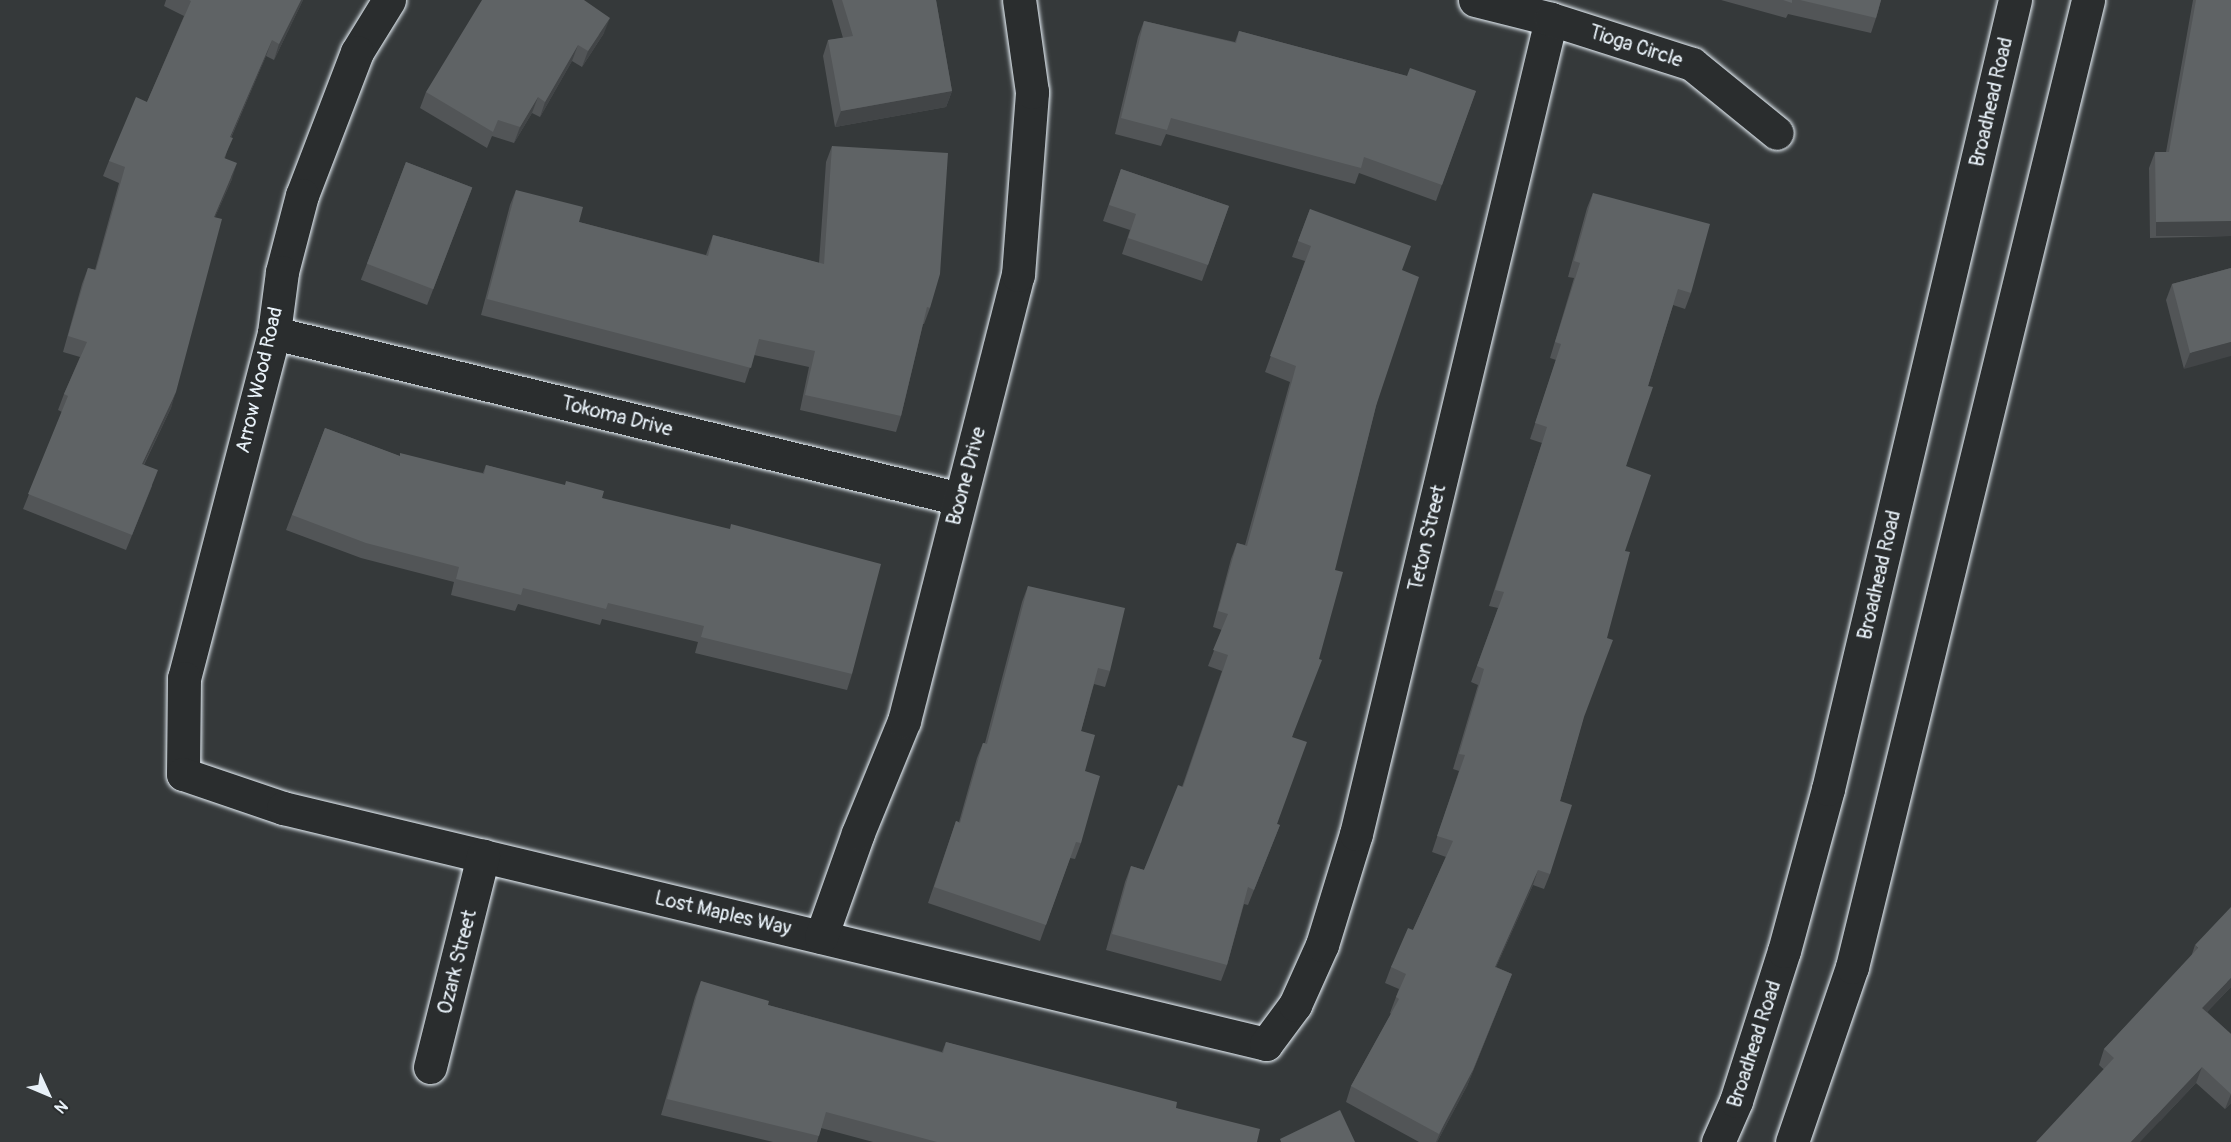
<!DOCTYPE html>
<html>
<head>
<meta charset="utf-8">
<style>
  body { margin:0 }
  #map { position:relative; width:2231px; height:1142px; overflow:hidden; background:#35393a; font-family:Pangolin,sans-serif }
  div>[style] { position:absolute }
  .roads { filter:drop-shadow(0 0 2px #e8f1f8) drop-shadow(0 0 2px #e8f1f8) }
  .street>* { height:33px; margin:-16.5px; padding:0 16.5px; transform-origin:16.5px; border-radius:16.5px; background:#2a2d2e }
  .secondary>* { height:33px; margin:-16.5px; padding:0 16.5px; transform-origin:16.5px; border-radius:16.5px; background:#2a2d2e }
  .wall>* { inset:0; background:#525557; transform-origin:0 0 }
  .shaded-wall>* { inset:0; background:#424547; transform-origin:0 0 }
  .building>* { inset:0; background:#5f6365; transform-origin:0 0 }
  span { translate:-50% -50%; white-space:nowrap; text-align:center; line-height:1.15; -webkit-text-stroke:4.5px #2a2d2e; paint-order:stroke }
  .street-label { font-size:20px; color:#e8f1f8 }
  .north { position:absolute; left:18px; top:1064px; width:60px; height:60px; -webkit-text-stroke:4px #2a2d2e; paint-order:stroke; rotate:134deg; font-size:16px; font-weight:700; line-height:24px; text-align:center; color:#e8f1f8 }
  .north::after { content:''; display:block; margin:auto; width:21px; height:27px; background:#e8f1f8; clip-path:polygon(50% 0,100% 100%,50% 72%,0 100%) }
</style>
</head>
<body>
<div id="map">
  <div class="roads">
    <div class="street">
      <div style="left:389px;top:0;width:61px;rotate:121.6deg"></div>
      <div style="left:357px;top:52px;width:153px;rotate:111deg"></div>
      <div style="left:302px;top:195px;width:80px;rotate:104.6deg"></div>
      <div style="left:282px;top:272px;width:62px;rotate:97.5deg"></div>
      <div style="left:274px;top:333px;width:357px;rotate:104.6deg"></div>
      <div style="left:184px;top:678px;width:96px;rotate:90.6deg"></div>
      <div style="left:183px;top:774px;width:106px;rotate:18.8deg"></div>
      <div style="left:283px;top:808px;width:1011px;rotate:13.5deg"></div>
      <div style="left:1266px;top:1044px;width:49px;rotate:-53.4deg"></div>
      <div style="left:1295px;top:1005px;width:66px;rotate:-65.8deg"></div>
      <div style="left:1322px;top:945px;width:116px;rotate:-73deg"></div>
      <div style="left:1356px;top:834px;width:838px;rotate:-76.54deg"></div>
      <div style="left:1475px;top:0;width:78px;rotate:14deg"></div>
      <div style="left:1551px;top:19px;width:148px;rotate:17.7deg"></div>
      <div style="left:1692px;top:64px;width:109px;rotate:39.1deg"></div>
      <div style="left:274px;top:333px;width:706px;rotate:13.6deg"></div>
      <div style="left:821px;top:937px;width:110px;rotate:-70.4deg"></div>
      <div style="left:858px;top:833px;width:121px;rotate:-67.7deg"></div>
      <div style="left:904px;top:721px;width:460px;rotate:-75.7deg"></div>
      <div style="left:1018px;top:275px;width:184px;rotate:-85.6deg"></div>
      <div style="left:1032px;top:92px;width:93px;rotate:-98deg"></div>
      <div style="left:430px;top:1067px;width:218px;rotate:-75.9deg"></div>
    </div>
    <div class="secondary">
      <div style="left:1718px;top:1142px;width:45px;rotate:-66.3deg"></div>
      <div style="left:1736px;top:1101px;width:157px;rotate:-72.3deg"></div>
      <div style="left:1784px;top:951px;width:168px;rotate:-74.8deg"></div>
      <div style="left:1828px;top:789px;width:811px;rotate:-76.67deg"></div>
      <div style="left:1792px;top:1142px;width:185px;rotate:-71.1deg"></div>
      <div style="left:1852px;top:967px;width:995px;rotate:-76.28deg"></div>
    </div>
  </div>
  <div class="wall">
    <div style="clip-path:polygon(166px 0,303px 0,274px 60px,266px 56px,231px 138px,225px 158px,232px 179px,215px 217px,171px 408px,144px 465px,152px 486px,126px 550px,23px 509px,62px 412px,58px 410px,64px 394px,80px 357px,63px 352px,82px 284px,88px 268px,95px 270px,119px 183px,103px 176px,109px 161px,147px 102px,184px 16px,164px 6px)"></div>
    <div style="clip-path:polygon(832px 0,936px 0,952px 91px,946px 107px,835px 127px,823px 56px,828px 40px,843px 38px)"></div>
    <div style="clip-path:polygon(1721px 0,1881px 0,1876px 18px,1871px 33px,1788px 14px,1786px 18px)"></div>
    <div style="clip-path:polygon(2193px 0,2231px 0,2231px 236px,2150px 238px,2149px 168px,2155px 152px,2166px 152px)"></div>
    <div style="clip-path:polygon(1144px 21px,1235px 42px,1239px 31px,1407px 76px,1476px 91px,1436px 201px,1359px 173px,1355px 184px,1166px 134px,1161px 146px,1115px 134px,1138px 37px)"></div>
    <div style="clip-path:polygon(604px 33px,582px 67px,572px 61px,540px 117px,532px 113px,514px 143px,492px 136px,487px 148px,420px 108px,426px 92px)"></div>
    <div style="clip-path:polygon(832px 146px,930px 308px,924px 324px,923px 324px,901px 416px,896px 432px,800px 410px,809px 367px,754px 355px,745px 383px,481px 315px,510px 205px,516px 190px,579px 222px,706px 255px,713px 235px,819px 263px,826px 162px)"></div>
    <div style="left:406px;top:162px;width:71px;height:126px;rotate:21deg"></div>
    <div style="clip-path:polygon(1121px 169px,1229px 206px,1202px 281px,1122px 254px,1130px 230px,1103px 221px)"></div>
    <div style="clip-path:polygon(1593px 193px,1691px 293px,1685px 309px,1673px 305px,1648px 386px,1626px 466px,1625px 551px,1583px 719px,1560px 801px,1550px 874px,1544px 889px,1533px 885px,1496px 967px,1512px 974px,1467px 1086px,1437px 1142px,1419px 1142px,1346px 1102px,1351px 1086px,1391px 1014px,1390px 1013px,1399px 989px,1385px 983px,1391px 967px,1413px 930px,1446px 857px,1432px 852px,1459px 771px,1453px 769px,1478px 685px,1471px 682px,1498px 608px,1489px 606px,1542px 443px,1530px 439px,1556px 360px,1550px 358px,1574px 278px,1568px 277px,1587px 208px)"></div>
    <div style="clip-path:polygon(1310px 209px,1402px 270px,1376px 406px,1292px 737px,1277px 824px,1280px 825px,1248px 905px,1244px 904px,1227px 965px,1221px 981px,1106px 950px,1125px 882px,1131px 866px,1144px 870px,1182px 787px,1222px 671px,1208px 666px,1222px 630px,1213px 627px,1231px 559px,1237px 543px,1245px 545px,1290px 382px,1265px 372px,1305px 261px,1292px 257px)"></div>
    <div style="clip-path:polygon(2231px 268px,2184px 369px,2166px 300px,2172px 284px)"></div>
    <div style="clip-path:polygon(325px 428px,399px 456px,483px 473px,486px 465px,602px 498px,852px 674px,847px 690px,695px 653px,698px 642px,602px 619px,600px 625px,518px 604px,515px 611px,451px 595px,454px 582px,361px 558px,286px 530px)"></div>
    <div style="clip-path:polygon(1028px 586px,1110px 671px,1105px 687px,1094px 684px,1081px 731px,1085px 771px,1081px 843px,1075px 859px,1070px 858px,1040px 941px,928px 903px,956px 821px,959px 822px,977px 758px,983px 743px,985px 743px,1022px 602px)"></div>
    <div style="clip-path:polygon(2195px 945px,2231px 987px,2207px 1012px,2231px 1034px,2231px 1103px,2225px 1109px,2196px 1083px,2160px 1121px,2099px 1065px,2104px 1049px,2191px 957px)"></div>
    <div style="clip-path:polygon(701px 981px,768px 1005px,942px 1052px,946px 1042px,1176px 1108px,1257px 1142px,873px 1142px,821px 1128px,817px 1142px,773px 1142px,661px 1115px,695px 997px)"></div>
  </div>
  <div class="shaded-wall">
    <div style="clip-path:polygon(301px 0,303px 0,274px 60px,279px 44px)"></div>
    <div style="clip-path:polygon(610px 18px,604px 33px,582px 67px,588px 51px)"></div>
    <div style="clip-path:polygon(272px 40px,266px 56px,224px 153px,230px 137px)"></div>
    <div style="clip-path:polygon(578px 45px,572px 61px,540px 117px,545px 102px)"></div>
    <div style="clip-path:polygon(952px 91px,946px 107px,835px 127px,841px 111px)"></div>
    <div style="clip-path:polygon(538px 97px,532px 113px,514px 143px,520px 127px)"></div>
    <div style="clip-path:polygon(237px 163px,232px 179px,208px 233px,214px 217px)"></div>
    <div style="left:2231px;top:221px;width:15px;height:75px;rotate:90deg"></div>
    <div style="clip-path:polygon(2231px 342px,2231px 356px,2184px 369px,2190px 353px)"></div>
    <div style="clip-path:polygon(176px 392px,171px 408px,136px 480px,142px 464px)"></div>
    <div style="clip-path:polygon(1538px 870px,1533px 885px,1489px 982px,1495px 967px)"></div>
    <div style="clip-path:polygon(1512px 974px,1467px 1086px,1437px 1142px,1436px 1142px)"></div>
    <div style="clip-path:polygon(2231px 978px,2231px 987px,2196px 1023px,2202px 1008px)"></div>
    <div style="clip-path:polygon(2202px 1067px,2196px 1083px,2140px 1142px,2131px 1142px)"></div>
    <div style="clip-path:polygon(2231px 1094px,2231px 1103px,2225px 1109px)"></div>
  </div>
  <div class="building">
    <div style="clip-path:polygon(189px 0,301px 0,279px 44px,272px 40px,230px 137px,233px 138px,224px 158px,237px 163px,214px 217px,222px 219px,176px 392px,142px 464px,158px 470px,132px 535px,28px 494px,68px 396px,64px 394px,87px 342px,68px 336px,88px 268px,96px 270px,125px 167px,109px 161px,136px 97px,147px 102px,191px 1px)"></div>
    <div style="clip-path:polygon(482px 0,584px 0,610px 18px,588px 51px,578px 45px,545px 102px,538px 97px,520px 127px,498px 120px,493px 132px,426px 92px)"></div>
    <div style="clip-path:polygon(842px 0,936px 0,952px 91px,841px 111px,828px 40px,853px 36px)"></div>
    <div style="clip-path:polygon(1783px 0,1792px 0,1792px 3px)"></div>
    <div style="clip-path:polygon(1800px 0,1881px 0,1876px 18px)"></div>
    <div style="clip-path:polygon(2196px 0,2231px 0,2231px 221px,2156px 222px,2155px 152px,2169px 152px)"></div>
    <div style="clip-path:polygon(1144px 21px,1236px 43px,1239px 31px,1407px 76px,1410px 68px,1476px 91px,1442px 185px,1364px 157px,1361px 168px,1171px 118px,1167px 130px,1121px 118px)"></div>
    <div style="clip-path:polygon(832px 146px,948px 153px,940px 274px,930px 308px,927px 307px,901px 416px,805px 395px,815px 351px,759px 339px,751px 368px,487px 299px,516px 190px,583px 207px,579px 222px,708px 256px,713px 235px,824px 264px)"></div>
    <div style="left:406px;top:162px;width:71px;height:109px;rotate:21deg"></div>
    <div style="clip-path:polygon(1121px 169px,1229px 206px,1208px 265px,1128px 238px,1136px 214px,1109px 205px)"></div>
    <div style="clip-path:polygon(1593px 193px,1710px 224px,1691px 293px,1678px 289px,1648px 386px,1653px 387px,1626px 466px,1651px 475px,1625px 551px,1630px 552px,1607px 638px,1613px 640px,1584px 717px,1560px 801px,1572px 805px,1550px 874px,1538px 870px,1495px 967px,1512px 974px,1473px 1070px,1439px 1134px,1351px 1086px,1399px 999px,1396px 997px,1406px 974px,1391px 967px,1408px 928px,1413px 930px,1453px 841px,1437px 836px,1465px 755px,1459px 754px,1484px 669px,1477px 666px,1504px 592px,1495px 590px,1547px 427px,1535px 423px,1561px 344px,1555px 342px,1580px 263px,1574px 261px)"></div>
    <div style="clip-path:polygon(1310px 209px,1411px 246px,1402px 270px,1419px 277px,1376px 406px,1335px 570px,1343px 572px,1319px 659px,1322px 660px,1292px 737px,1307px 742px,1277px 824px,1280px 825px,1254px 890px,1248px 887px,1227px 965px,1112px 934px,1131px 866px,1144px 870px,1178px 785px,1183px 787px,1228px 655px,1213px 650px,1228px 614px,1218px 611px,1237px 543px,1247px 546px,1296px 366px,1270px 356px,1311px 246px,1298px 241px)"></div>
    <div style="clip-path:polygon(2231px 268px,2231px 342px,2190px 353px,2172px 284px)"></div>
    <div style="clip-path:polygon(325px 428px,400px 456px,400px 453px,484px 474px,486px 465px,565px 485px,566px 481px,604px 491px,602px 498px,730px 529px,731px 524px,881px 564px,852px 674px,701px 637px,704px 626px,608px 603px,606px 609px,523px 588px,521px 595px,456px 579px,459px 567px,366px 543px,292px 515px)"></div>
    <div style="clip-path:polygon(1028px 586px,1125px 608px,1110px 671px,1098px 668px,1081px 731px,1095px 735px,1085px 771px,1100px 776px,1081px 843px,1076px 842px,1046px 925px,934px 887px,956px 821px,960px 823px,983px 743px,987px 744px)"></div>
    <div style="clip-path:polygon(2231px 907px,2231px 978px,2202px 1008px,2231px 1034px,2231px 1094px,2202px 1067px,2131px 1142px,2036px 1142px,2114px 1058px,2104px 1049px,2198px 948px,2195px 945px)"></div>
    <div style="clip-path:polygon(701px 981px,769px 1001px,768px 1005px,943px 1053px,946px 1042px,1177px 1102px,1176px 1108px,1260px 1129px,1257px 1142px,937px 1142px,826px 1112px,819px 1136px,667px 1099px)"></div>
    <div style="clip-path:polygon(1340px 1110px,1355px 1142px,1281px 1142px,1280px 1139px)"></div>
  </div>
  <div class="street-label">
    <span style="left:1636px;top:46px;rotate:18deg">Tioga Circle</span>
    <span style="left:1991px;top:102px;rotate:-77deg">Broadhead Road</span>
    <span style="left:259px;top:380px;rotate:-77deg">Arrow Wood Road</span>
    <span style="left:617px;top:416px;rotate:14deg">Tokoma Drive</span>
    <span style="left:966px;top:476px;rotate:-75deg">Boone Drive</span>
    <span style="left:1427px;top:538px;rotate:-77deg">Teton Street</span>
    <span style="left:1879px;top:575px;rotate:-77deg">Broadhead Road</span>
    <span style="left:723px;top:913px;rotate:13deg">Lost Maples Way</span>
    <span style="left:457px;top:962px;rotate:-76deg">Ozark Street</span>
    <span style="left:1754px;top:1044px;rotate:-72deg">Broadhead Road</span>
  </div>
  <div class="north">N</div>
</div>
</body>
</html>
